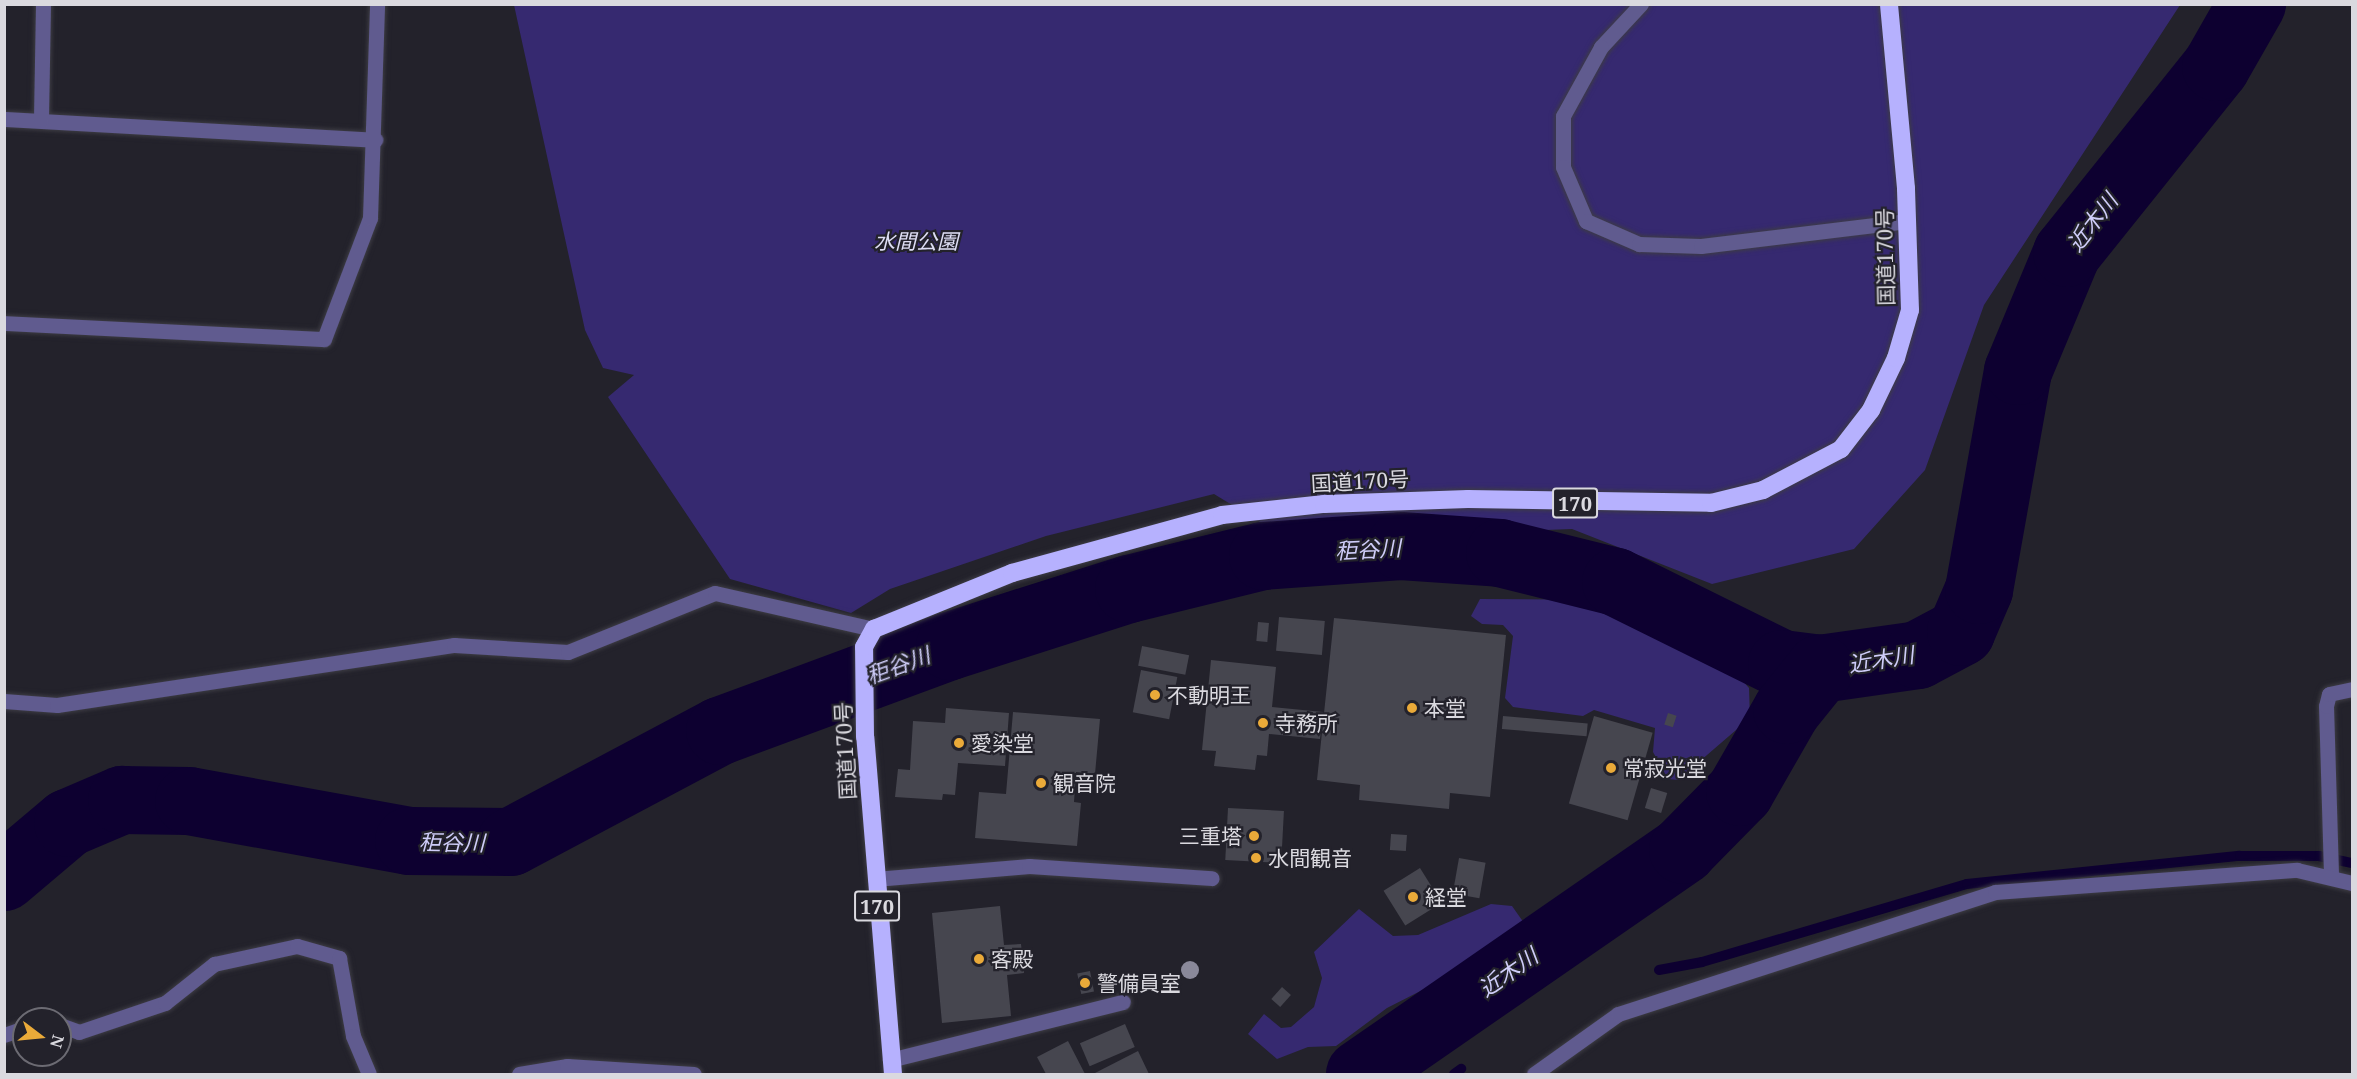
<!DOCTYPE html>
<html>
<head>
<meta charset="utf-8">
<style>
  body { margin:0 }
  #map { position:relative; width:2357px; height:1079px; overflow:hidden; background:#23222b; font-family:"Noto Serif","Noto Sans JP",serif }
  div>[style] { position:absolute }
  .green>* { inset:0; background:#362970 }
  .stream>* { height:10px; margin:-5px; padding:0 5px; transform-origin:5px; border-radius:5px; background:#0d0030 }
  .river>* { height:68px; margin:-34px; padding:0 34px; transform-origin:34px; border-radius:34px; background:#0d0030 }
  .building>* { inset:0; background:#46464f; transform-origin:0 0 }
  .roads { filter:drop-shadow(0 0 2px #3d3c44) drop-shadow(0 0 2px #3d3c44) }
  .lane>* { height:15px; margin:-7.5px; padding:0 7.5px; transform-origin:7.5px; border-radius:7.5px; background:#605b8f }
  .street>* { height:15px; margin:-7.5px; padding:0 7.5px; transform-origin:7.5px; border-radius:7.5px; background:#605b8f }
  .highway>* { height:18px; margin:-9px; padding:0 9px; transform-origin:9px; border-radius:9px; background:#b6b1fe }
  .trees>* { width:18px; height:18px; margin:-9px; border-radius:50%; background:#8a899a }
  .dots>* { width:16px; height:16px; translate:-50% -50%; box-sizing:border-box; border:3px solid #23222b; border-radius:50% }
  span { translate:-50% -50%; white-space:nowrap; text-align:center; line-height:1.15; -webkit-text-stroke:4.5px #23222b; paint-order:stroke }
  .shield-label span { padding:2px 4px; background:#23222b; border:2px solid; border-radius:4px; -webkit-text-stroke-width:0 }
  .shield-label { font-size:20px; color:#dad9df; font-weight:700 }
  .park-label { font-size:21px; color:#dedef4; font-style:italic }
  .street-label { font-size:21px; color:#dad9df }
  .poi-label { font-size:21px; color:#dad9df }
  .left { translate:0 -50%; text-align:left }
  .right { translate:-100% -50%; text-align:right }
  .water-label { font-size:22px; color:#cfcdf9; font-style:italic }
  .frame { position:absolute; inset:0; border:6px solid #dad9df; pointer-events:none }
  .north { position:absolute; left:12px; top:1007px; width:60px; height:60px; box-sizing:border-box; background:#23222b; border:2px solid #6c6b73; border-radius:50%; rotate:106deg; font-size:16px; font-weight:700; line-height:24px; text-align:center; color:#dad9df }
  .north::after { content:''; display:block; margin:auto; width:21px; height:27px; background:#eaaa39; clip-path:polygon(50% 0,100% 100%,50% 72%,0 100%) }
</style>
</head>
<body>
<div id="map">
  <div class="green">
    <div style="clip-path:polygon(514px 5px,2180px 5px,1984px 305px,1925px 470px,1854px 549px,1712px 584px,1572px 529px,1288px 539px,1214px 494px,1046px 536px,890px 589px,851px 613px,730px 579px,608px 397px,634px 375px,603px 368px,585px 330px)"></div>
    <div style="clip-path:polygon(1480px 599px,1607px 600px,1626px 606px,1742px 680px,1749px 688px,1750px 718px,1678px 780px,1668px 779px,1653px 752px,1655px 728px,1594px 710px,1583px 716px,1513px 707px,1505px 698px,1513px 636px,1503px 625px,1482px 624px,1471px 616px)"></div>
    <div style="clip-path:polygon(1491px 904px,1512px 906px,1524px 923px,1507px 947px,1387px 1008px,1336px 1046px,1308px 1047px,1277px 1059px,1248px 1034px,1264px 1014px,1281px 1028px,1291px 1027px,1314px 1007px,1322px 978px,1314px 952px,1359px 909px,1393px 936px,1418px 935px)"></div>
  </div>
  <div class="stream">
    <div style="left:1659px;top:970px;width:44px;rotate:-10.5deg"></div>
    <div style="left:1702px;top:962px;width:276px;rotate:-16.4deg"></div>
    <div style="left:1967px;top:884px;width:274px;rotate:-5.9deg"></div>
    <div style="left:2240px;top:856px;width:79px"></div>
    <div style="left:2319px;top:856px;width:34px;rotate:12deg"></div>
    <div style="left:1454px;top:1074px;width:9px;rotate:-36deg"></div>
  </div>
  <div class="river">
    <div style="left:4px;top:877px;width:84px;rotate:-40.2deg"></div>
    <div style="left:68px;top:823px;width:59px;rotate:-23.1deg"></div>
    <div style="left:122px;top:800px;width:67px;rotate:0.9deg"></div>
    <div style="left:189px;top:801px;width:224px;rotate:10.3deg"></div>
    <div style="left:409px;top:841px;width:102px;rotate:0.6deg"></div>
    <div style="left:511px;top:842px;width:237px;rotate:-28deg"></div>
    <div style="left:720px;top:731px;width:245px;rotate:-20.3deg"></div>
    <div style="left:950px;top:646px;width:188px;rotate:-17.7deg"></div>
    <div style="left:1129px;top:589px;width:138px;rotate:-13.8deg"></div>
    <div style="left:1263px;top:556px;width:138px;rotate:-4.1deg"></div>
    <div style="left:1401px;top:546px;width:99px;rotate:4deg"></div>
    <div style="left:1500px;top:553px;width:120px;rotate:14deg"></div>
    <div style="left:1616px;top:582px;width:185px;rotate:26.3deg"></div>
    <div style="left:1782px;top:664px;width:38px;rotate:7deg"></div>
    <div style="left:1820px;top:669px;width:99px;rotate:-8.1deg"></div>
    <div style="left:1918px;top:655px;width:49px;rotate:-28.1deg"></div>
    <div style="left:1961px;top:632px;width:46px;rotate:-66.8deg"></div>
    <div style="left:1979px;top:590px;width:222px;rotate:-79.9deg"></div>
    <div style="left:2018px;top:371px;width:128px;rotate:-67.4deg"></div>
    <div style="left:2067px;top:253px;width:238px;rotate:-51.3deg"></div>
    <div style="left:2216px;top:67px;width:73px;rotate:-60.3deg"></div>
    <div style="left:1360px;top:1074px;width:393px;rotate:-34.7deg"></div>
    <div style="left:1683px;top:850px;width:81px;rotate:-45.5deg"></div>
    <div style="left:1740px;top:792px;width:95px;rotate:-60.2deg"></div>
    <div style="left:1787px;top:710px;width:53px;rotate:-51.2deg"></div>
  </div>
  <div class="building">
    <div style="left:1279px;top:617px;width:46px;height:34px;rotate:5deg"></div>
    <div style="clip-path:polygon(1334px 618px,1506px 635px,1490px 797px,1450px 793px,1449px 809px,1359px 800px,1360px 785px,1317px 780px)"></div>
    <div style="left:1258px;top:622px;width:11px;height:19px;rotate:5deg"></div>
    <div style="left:1142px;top:646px;width:48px;height:20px;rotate:11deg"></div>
    <div style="clip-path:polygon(1211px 660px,1276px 667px,1272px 707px,1323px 712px,1320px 739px,1269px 734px,1267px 756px,1257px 755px,1255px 770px,1214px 766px,1216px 751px,1202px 750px)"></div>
    <div style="left:1141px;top:670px;width:37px;height:43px;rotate:11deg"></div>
    <div style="clip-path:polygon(946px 708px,1009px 713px,1005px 766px,958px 763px,955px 795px,943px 794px,942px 800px,895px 797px,898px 769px,910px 770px,913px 721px,945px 723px)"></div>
    <div style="clip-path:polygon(1013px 712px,1100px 719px,1095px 774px,1076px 772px,1074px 802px,1081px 803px,1077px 846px,975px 838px,979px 792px,1006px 794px)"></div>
    <div style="left:1668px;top:713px;width:9px;height:12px;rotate:18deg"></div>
    <div style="left:1503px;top:716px;width:85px;height:13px;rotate:5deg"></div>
    <div style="left:1594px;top:716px;width:61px;height:91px;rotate:16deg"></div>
    <div style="left:1651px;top:788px;width:17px;height:21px;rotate:17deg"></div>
    <div style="left:1228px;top:808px;width:56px;height:52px;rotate:3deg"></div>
    <div style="left:1391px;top:834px;width:16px;height:16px;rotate:4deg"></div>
    <div style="left:1459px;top:858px;width:27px;height:36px;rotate:10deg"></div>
    <div style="left:1420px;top:868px;width:41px;height:43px;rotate:58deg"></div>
    <div style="clip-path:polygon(1000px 906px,1004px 945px,1021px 944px,1024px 973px,1007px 975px,1011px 1016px,942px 1023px,932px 913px)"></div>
    <div style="left:1090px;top:971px;width:21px;height:13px;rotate:79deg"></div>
    <div style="left:1282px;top:987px;width:12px;height:16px;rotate:42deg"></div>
    <div style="left:1125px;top:1024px;width:25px;height:49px;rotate:67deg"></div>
    <div style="clip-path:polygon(1068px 1041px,1085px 1074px,1046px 1074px,1037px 1057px)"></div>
    <div style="clip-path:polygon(1138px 1051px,1149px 1074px,1096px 1074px,1095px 1073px)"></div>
  </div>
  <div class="roads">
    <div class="lane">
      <div style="left:1641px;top:4px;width:59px;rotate:132.9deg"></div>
      <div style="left:1601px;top:47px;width:79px;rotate:118.8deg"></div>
      <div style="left:1563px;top:116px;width:51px;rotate:90deg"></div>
      <div style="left:1563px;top:167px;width:59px;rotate:66.9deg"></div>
      <div style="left:1586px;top:221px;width:58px;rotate:23.5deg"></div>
      <div style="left:1639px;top:244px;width:62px;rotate:1.8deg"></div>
      <div style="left:1701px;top:246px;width:208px;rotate:-6.9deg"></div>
      <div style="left:875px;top:879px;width:155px;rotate:-4.8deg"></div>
      <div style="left:1029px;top:866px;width:183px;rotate:3.8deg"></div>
      <div style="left:890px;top:1060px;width:240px;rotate:-14deg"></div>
    </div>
    <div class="street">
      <div style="left:4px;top:119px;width:372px;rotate:3.2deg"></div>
      <div style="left:41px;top:119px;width:115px;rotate:-89deg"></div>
      <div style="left:4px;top:323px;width:320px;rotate:2.9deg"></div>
      <div style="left:324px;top:339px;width:129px;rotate:-69.2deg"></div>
      <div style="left:370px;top:218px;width:214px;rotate:-88.1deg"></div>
      <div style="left:4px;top:701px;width:53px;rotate:4.3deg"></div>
      <div style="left:57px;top:705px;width:402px;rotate:-8.6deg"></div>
      <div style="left:454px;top:645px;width:114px;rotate:3.5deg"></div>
      <div style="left:568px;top:652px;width:158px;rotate:-21.9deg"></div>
      <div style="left:715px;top:593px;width:163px;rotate:12.8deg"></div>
      <div style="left:2331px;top:874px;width:168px;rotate:-91.7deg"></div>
      <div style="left:2326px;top:706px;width:12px;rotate:-76deg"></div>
      <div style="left:2329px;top:694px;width:24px;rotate:-12deg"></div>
      <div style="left:60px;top:1025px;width:20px;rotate:20deg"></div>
      <div style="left:79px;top:1032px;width:91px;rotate:-18.6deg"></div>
      <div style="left:165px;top:1003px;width:63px;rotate:-38.5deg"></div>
      <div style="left:214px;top:964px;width:85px;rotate:-12.2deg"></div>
      <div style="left:297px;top:946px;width:44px;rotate:15.9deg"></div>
      <div style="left:339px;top:958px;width:79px;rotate:79.8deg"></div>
      <div style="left:353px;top:1036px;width:41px;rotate:67.2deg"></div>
      <div style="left:4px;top:1035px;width:21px;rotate:-19deg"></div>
      <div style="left:519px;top:1074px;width:49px;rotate:-9.5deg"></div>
      <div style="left:567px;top:1066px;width:127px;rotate:3.6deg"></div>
      <div style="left:1534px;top:1074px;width:103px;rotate:-35.5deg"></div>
      <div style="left:1618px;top:1014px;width:396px;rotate:-17.9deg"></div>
      <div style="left:1995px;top:892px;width:303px;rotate:-4.2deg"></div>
      <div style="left:2297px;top:870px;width:57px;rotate:13.3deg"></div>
    </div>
    <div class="highway">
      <div style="left:893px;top:1074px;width:338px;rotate:-94.7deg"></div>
      <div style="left:865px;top:737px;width:90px;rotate:-90.6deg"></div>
      <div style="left:864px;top:647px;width:21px;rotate:-61deg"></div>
      <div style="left:874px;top:629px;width:149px;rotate:-22.1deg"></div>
      <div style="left:1012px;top:573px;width:218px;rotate:-15.4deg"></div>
      <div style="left:1222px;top:515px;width:103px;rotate:-6.2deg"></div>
      <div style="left:1324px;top:504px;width:144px;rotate:-2deg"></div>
      <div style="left:1468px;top:499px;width:243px;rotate:0.9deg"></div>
      <div style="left:1711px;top:503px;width:54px;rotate:-14deg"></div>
      <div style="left:1763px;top:490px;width:88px;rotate:-27.7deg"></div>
      <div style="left:1841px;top:449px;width:49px;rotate:-52.4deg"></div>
      <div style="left:1871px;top:410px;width:58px;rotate:-64.3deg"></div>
      <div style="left:1896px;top:358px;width:50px;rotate:-73.7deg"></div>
      <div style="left:1910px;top:310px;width:122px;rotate:-91.9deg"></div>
      <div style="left:1906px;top:188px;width:185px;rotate:-95.3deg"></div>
    </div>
  </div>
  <div class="trees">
    <div style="left:1190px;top:970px"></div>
  </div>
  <div class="dots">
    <div style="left:1155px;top:695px;background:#eaaa39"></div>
    <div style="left:1412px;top:708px;background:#eaaa39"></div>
    <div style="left:1263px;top:723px;background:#eaaa39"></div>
    <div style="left:959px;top:743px;background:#eaaa39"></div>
    <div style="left:1611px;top:768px;background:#eaaa39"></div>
    <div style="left:1041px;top:783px;background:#eaaa39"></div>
    <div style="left:1254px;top:836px;background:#eaaa39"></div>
    <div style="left:1256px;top:858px;background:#eaaa39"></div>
    <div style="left:1413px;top:897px;background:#eaaa39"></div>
    <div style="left:979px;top:959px;background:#eaaa39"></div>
    <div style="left:1085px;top:983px;background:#eaaa39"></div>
  </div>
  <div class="shield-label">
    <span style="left:1575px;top:503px">170</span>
    <span style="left:877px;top:906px">170</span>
  </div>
  <div class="park-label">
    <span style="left:916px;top:241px">水間公園</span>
  </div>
  <div class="street-label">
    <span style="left:1885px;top:257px;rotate:-91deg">国道170号</span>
    <span style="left:1360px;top:481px;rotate:-3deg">国道170号</span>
    <span style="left:845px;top:751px;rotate:-93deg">国道170号</span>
  </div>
  <div class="poi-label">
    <span class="left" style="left:1167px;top:695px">不動明王</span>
    <span class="left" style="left:1424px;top:708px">本堂</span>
    <span class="left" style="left:1275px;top:723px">寺務所</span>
    <span class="left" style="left:971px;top:743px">愛染堂</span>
    <span class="left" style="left:1623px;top:768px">常寂光堂</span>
    <span class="left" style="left:1053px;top:783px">観音院</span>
    <span class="right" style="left:1242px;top:836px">三重塔</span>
    <span class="left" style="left:1268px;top:858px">水間観音</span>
    <span class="left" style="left:1425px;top:897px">経堂</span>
    <span class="left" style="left:991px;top:959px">客殿</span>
    <span class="left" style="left:1097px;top:983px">警備員室</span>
  </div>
  <div class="water-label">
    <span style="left:2092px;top:222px;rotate:-52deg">近木川</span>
    <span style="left:1368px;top:549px;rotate:-3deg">秬谷川</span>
    <span style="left:1881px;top:659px;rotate:-9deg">近木川</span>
    <span style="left:898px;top:665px;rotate:-20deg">秬谷川</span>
    <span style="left:452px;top:842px;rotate:1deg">秬谷川</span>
    <span style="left:1508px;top:972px;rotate:-35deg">近木川</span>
  </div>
  <div class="frame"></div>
  <div class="north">N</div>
</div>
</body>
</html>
